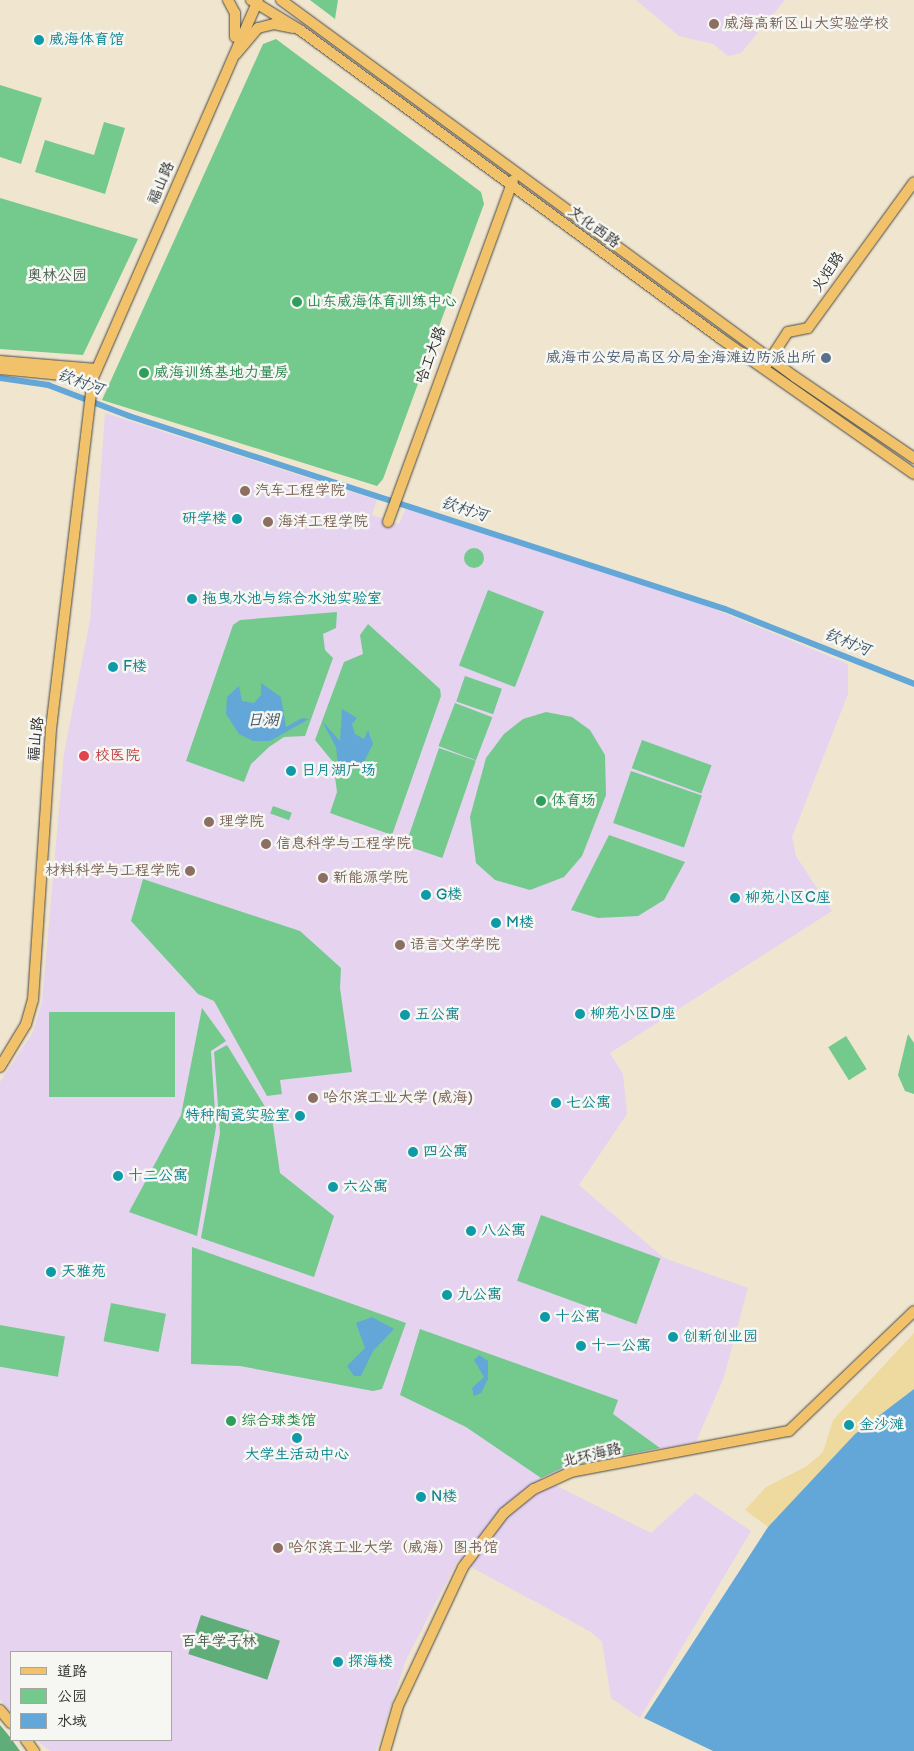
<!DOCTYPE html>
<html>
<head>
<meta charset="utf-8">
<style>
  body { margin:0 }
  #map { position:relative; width:914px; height:1751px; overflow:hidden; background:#f0e6cf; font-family:"Balsamiq Sans","LXGW WenKai TC",sans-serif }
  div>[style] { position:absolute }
  .built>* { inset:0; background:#e6d3f0 }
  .green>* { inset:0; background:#74c98d; transform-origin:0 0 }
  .round { border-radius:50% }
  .forest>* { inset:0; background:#5fad78; transform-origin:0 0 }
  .sand>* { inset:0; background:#eeda9e }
  .water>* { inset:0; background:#62a7d7 }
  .canal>* { height:6px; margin:-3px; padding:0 3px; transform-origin:3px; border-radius:3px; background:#62a7d7 }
  .roads { filter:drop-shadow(0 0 1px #494744) drop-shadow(0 0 1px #494744) }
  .major>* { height:10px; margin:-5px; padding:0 5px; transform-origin:5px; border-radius:5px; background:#f2c26a }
  .dots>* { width:14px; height:14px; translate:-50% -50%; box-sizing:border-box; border:2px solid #f6f6f2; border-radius:50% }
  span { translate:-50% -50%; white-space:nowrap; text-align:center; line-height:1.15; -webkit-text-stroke:5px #f6f6f2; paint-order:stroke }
  .education-label { font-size:15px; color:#785e54 }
  .left { translate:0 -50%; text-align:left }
  .right { translate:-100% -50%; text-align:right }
  .culture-label { font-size:15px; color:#0d838f }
  .street-label { font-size:15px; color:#2b2b2b }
  .park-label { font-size:15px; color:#415a48 }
  .leisure-label { font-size:15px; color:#27864d }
  .service-label { font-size:15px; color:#4e5e75 }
  .health-label { font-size:15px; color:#be3a42 }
  .water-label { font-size:16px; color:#3e5667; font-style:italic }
  .legend { position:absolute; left:10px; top:1651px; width:162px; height:90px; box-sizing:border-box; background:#f6f6f2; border:1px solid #a5a5a2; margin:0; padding:6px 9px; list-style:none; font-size:15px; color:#2b2b2b }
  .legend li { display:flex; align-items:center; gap:10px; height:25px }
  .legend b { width:25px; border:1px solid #a5a5a2 }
</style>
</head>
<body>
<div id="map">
  <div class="built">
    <div style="clip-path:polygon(636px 0,785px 0,741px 53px,728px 56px,713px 44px,679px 36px)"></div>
    <div style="clip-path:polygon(105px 413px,377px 500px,372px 515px,399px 524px,406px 508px,712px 608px,848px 664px,848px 694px,792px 837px,796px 856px,832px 911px,610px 1053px,623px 1074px,627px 1114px,579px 1185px,664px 1258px,748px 1288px,724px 1377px,696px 1442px,593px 1460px,541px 1478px,651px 1533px,695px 1493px,751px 1531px,640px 1718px,611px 1698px,602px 1642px,591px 1632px,458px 1560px,406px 1660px,376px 1751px,50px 1751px,36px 1740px,171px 1740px,171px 1652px,11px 1652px,11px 1713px,0 1699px,0 1082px,33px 1032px,42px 1002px,64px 753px,90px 620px)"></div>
  </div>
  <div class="green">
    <div style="clip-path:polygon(310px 0,338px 0,335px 19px)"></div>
    <div style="clip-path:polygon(276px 39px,481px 192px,484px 204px,383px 479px,377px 486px,102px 400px,263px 44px)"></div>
    <div style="clip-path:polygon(0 85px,42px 98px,21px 164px,0 157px)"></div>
    <div style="clip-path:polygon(104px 122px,125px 128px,105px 194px,35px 172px,45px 140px,94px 155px)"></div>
    <div style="clip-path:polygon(0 198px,138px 239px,83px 355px,0 349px)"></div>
    <div class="round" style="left:464px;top:548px;width:20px;height:20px"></div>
    <div style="left:488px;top:590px;width:60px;height:81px;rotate:21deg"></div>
    <div style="clip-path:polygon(337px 612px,336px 628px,323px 634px,325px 650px,333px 658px,305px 736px,284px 737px,269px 747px,251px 764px,244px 782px,186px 761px,233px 625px,240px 620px)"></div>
    <div style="clip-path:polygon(368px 624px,440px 689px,441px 696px,392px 835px,330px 813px,337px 792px,333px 762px,315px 740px,344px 662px,363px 654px,360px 635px)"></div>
    <div style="left:465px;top:676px;width:39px;height:27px;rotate:19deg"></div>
    <div style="left:455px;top:703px;width:40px;height:46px;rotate:21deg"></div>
    <div style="clip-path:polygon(546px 712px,572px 717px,590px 730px,605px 755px,606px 795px,582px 856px,564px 877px,530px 890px,495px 880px,476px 863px,470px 817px,486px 758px,504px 734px,523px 719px)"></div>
    <div style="left:642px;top:740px;width:74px;height:30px;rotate:20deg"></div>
    <div style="left:439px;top:748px;width:39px;height:103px;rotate:19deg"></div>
    <div style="left:631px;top:771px;width:75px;height:55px;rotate:19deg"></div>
    <div style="left:273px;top:806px;width:20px;height:8px;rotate:20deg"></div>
    <div style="clip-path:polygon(609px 835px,685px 862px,664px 900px,638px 916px,598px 918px,571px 910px)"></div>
    <div style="clip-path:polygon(143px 879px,300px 931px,341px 968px,340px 988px,352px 1072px,280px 1080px,282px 1094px,267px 1096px,214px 1001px,198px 994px,131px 921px)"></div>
    <div style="clip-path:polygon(202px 1008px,226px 1041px,211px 1051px,216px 1127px,197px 1236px,129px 1212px,181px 1115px)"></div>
    <div style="left:49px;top:1012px;width:126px;height:85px"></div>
    <div style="clip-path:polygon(908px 1034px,914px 1043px,914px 1094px,905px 1091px,898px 1075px)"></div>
    <div style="left:846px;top:1036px;width:39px;height:21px;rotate:58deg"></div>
    <div style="clip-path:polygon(227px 1045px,272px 1118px,280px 1173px,334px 1216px,314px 1277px,201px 1238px,220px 1133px,214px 1052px)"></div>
    <div style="left:541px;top:1215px;width:127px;height:70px;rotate:20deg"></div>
    <div style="clip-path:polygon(192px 1247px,406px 1323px,382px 1389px,373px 1391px,240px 1366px,191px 1364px)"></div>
    <div style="left:111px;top:1303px;width:56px;height:39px;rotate:11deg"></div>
    <div style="left:0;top:1325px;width:66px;height:41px;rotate:10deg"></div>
    <div style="clip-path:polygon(420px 1329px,618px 1400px,613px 1414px,660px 1448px,564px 1467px,541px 1478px,466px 1427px,400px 1395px)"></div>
  </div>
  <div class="forest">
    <div style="left:201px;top:1615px;width:83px;height:41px;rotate:18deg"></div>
    <div style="clip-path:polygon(0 1725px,10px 1737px,20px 1751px,0 1751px)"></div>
  </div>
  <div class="sand">
    <div style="clip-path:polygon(914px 1333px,914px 1389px,855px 1434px,768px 1527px,745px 1510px,766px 1487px,807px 1466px,823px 1452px,833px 1420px)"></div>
  </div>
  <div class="water">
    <div style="clip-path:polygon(261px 683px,281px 697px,286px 727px,302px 718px,309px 719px,270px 741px,253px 741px,239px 734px,226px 714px,227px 697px,239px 686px,242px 701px,254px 703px,261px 695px)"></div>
    <div style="clip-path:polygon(342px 709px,357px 718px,352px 724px,355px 734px,364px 739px,368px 730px,373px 744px,362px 766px,339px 774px,336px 747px,322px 721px,340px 741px)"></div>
    <div style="clip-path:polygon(372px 1317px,394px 1329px,373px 1351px,361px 1376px,354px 1376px,347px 1366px,365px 1348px,356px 1323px)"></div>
    <div style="clip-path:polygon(479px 1355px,488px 1361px,488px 1379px,481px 1393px,474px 1396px,472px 1388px,484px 1377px,474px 1360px)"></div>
    <div style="clip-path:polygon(914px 1389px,914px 1751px,713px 1751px,644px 1718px,768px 1527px,855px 1434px)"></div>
  </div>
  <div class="canal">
    <div style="left:0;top:378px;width:49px;rotate:8.3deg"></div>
    <div style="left:48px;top:385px;width:87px;rotate:20.9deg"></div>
    <div style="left:129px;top:416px;width:626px;rotate:17.94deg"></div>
    <div style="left:725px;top:609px;width:203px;rotate:21.6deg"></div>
  </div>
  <div class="roads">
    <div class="major">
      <div style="left:228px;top:0;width:15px;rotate:62deg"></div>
      <div style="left:235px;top:13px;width:24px;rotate:90deg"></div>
      <div style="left:251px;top:0;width:57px;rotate:31.5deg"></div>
      <div style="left:300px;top:30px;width:521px;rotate:36.25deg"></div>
      <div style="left:720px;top:338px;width:237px;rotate:35deg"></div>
      <div style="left:281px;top:0;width:637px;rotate:36.26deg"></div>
      <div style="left:795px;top:377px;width:144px;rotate:34.2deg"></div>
      <div style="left:236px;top:54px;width:34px;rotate:-50deg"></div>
      <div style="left:258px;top:28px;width:16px;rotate:-14deg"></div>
      <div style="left:274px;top:24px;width:19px;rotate:12deg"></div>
      <div style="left:0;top:361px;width:97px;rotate:4.7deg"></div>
      <div style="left:767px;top:364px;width:38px;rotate:-57deg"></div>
      <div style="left:788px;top:332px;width:20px;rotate:-11deg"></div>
      <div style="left:808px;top:328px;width:180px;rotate:-54deg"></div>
      <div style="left:0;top:369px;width:93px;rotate:5.5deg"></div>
      <div style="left:388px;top:522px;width:364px;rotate:-69.9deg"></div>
      <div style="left:0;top:1067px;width:50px;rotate:-58.8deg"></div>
      <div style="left:26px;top:1024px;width:25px;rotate:-74deg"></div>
      <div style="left:33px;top:1000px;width:272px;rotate:-86.2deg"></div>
      <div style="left:51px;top:729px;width:354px;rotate:-83.2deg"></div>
      <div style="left:93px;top:378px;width:412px;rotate:-66.4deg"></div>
      <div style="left:0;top:1710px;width:17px;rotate:50deg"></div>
      <div style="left:26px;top:1740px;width:14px;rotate:54deg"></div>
      <div style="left:385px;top:1751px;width:47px;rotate:-73.9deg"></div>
      <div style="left:398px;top:1706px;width:153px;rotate:-64.9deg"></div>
      <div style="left:463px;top:1567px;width:68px;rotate:-52.8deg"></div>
      <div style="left:504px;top:1513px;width:38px;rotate:-39deg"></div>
      <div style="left:534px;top:1489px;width:41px;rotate:-24.7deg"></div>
      <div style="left:571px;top:1472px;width:222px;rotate:-10.7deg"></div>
      <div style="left:789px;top:1431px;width:173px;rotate:-43.8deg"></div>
    </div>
  </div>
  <div class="dots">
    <div style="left:714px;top:24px;background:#8d6e63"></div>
    <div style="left:39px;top:40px;background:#0f9aa8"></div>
    <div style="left:297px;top:302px;background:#2e9e5b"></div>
    <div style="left:826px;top:358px;background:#5c6f8a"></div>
    <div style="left:144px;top:373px;background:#2e9e5b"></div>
    <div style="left:245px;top:491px;background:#8d6e63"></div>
    <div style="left:237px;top:519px;background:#0f9aa8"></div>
    <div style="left:268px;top:522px;background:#8d6e63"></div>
    <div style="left:192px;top:599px;background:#0f9aa8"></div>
    <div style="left:113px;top:667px;background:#0f9aa8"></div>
    <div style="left:84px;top:756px;background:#e0444e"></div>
    <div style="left:291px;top:771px;background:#0f9aa8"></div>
    <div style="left:541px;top:801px;background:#2e9e5b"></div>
    <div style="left:209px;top:822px;background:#8d6e63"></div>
    <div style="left:266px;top:844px;background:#8d6e63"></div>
    <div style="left:190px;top:871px;background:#8d6e63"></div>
    <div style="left:323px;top:878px;background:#8d6e63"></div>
    <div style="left:426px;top:895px;background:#0f9aa8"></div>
    <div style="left:735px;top:898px;background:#0f9aa8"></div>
    <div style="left:496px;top:923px;background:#0f9aa8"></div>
    <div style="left:400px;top:945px;background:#8d6e63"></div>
    <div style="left:580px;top:1014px;background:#0f9aa8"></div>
    <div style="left:405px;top:1015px;background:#0f9aa8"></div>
    <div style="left:313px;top:1098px;background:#8d6e63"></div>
    <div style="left:556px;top:1103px;background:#0f9aa8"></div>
    <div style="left:300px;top:1116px;background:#0f9aa8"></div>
    <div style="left:413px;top:1152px;background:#0f9aa8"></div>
    <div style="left:118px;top:1176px;background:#0f9aa8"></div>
    <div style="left:333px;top:1187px;background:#0f9aa8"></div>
    <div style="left:471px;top:1231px;background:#0f9aa8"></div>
    <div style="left:51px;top:1272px;background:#0f9aa8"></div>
    <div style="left:447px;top:1295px;background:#0f9aa8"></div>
    <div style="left:545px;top:1317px;background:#0f9aa8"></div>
    <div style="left:673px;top:1337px;background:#0f9aa8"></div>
    <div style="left:581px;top:1346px;background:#0f9aa8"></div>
    <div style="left:231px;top:1421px;background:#2e9e5b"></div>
    <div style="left:849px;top:1425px;background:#0f9aa8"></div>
    <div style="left:297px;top:1438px;background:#0f9aa8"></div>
    <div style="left:421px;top:1497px;background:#0f9aa8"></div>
    <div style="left:278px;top:1548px;background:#8d6e63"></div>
    <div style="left:338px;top:1662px;background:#0f9aa8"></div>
  </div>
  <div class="education-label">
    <span class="left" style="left:724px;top:24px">威海高新区山大实验学校</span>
    <span class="left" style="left:255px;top:491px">汽车工程学院</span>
    <span class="left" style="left:278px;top:522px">海洋工程学院</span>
    <span class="left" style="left:219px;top:822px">理学院</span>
    <span class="left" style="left:276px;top:844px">信息科学与工程学院</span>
    <span class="right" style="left:180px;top:871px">材料科学与工程学院</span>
    <span class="left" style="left:333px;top:878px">新能源学院</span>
    <span class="left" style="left:410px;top:945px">语言文学学院</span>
    <span class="left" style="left:323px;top:1098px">哈尔滨工业大学 (威海)</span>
    <span class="left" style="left:288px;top:1548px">哈尔滨工业大学（威海）图书馆</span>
  </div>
  <div class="culture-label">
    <span class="left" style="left:49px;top:40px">威海体育馆</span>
    <span class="right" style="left:227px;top:519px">研学楼</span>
    <span class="left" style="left:202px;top:599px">拖曳水池与综合水池实验室</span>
    <span class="left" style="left:123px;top:667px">F楼</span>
    <span class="left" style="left:301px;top:771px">日月湖广场</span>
    <span class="left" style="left:436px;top:895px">G楼</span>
    <span class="left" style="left:745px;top:898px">柳苑小区C座</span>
    <span class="left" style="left:506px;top:923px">M楼</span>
    <span class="left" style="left:590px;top:1014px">柳苑小区D座</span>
    <span class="left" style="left:415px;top:1015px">五公寓</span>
    <span class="left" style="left:566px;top:1103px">七公寓</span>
    <span class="right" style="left:290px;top:1116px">特种陶瓷实验室</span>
    <span class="left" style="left:423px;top:1152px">四公寓</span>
    <span class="left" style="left:128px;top:1176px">十二公寓</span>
    <span class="left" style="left:343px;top:1187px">六公寓</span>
    <span class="left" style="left:481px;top:1231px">八公寓</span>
    <span class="left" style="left:61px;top:1272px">天雅苑</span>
    <span class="left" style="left:457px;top:1295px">九公寓</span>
    <span class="left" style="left:555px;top:1317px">十公寓</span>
    <span class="left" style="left:683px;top:1337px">创新创业园</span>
    <span class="left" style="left:591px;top:1346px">十一公寓</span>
    <span class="left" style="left:859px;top:1425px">金沙滩</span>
    <span style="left:297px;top:1455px">大学生活动中心</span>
    <span class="left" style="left:431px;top:1497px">N楼</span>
    <span class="left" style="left:348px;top:1662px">探海楼</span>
  </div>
  <div class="street-label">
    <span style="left:161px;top:183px;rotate:-67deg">福山路</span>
    <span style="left:594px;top:227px;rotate:36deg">文化西路</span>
    <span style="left:828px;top:272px;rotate:-56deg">火炬路</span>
    <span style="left:431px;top:355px;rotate:-70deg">哈工大路</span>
    <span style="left:36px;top:739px;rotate:-84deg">福山路</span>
    <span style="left:592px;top:1455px;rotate:-13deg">北环海路</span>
  </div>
  <div class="park-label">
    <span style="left:57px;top:276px">奥林公园</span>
    <span style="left:219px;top:1642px">百年学子林</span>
  </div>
  <div class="leisure-label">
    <span class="left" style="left:307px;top:302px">山东威海体育训练中心</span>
    <span class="left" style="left:154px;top:373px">威海训练基地力量房</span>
    <span class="left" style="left:551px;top:801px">体育场</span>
    <span class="left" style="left:241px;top:1421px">综合球类馆</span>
  </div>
  <div class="service-label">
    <span class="right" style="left:816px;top:358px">威海市公安局高区分局金海滩边防派出所</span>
  </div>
  <div class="health-label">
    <span class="left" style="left:95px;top:756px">校医院</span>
  </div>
  <div class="water-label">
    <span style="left:80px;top:383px;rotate:20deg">钦村河</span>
    <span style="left:464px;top:510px;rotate:18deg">钦村河</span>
    <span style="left:847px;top:643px;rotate:22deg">钦村河</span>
    <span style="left:263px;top:721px">日湖</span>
  </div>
  <ul class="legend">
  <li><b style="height:6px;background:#f2c26a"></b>道路</li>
  <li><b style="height:14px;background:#74c98d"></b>公园</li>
  <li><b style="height:14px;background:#62a7d7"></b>水域</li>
  </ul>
</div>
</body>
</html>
